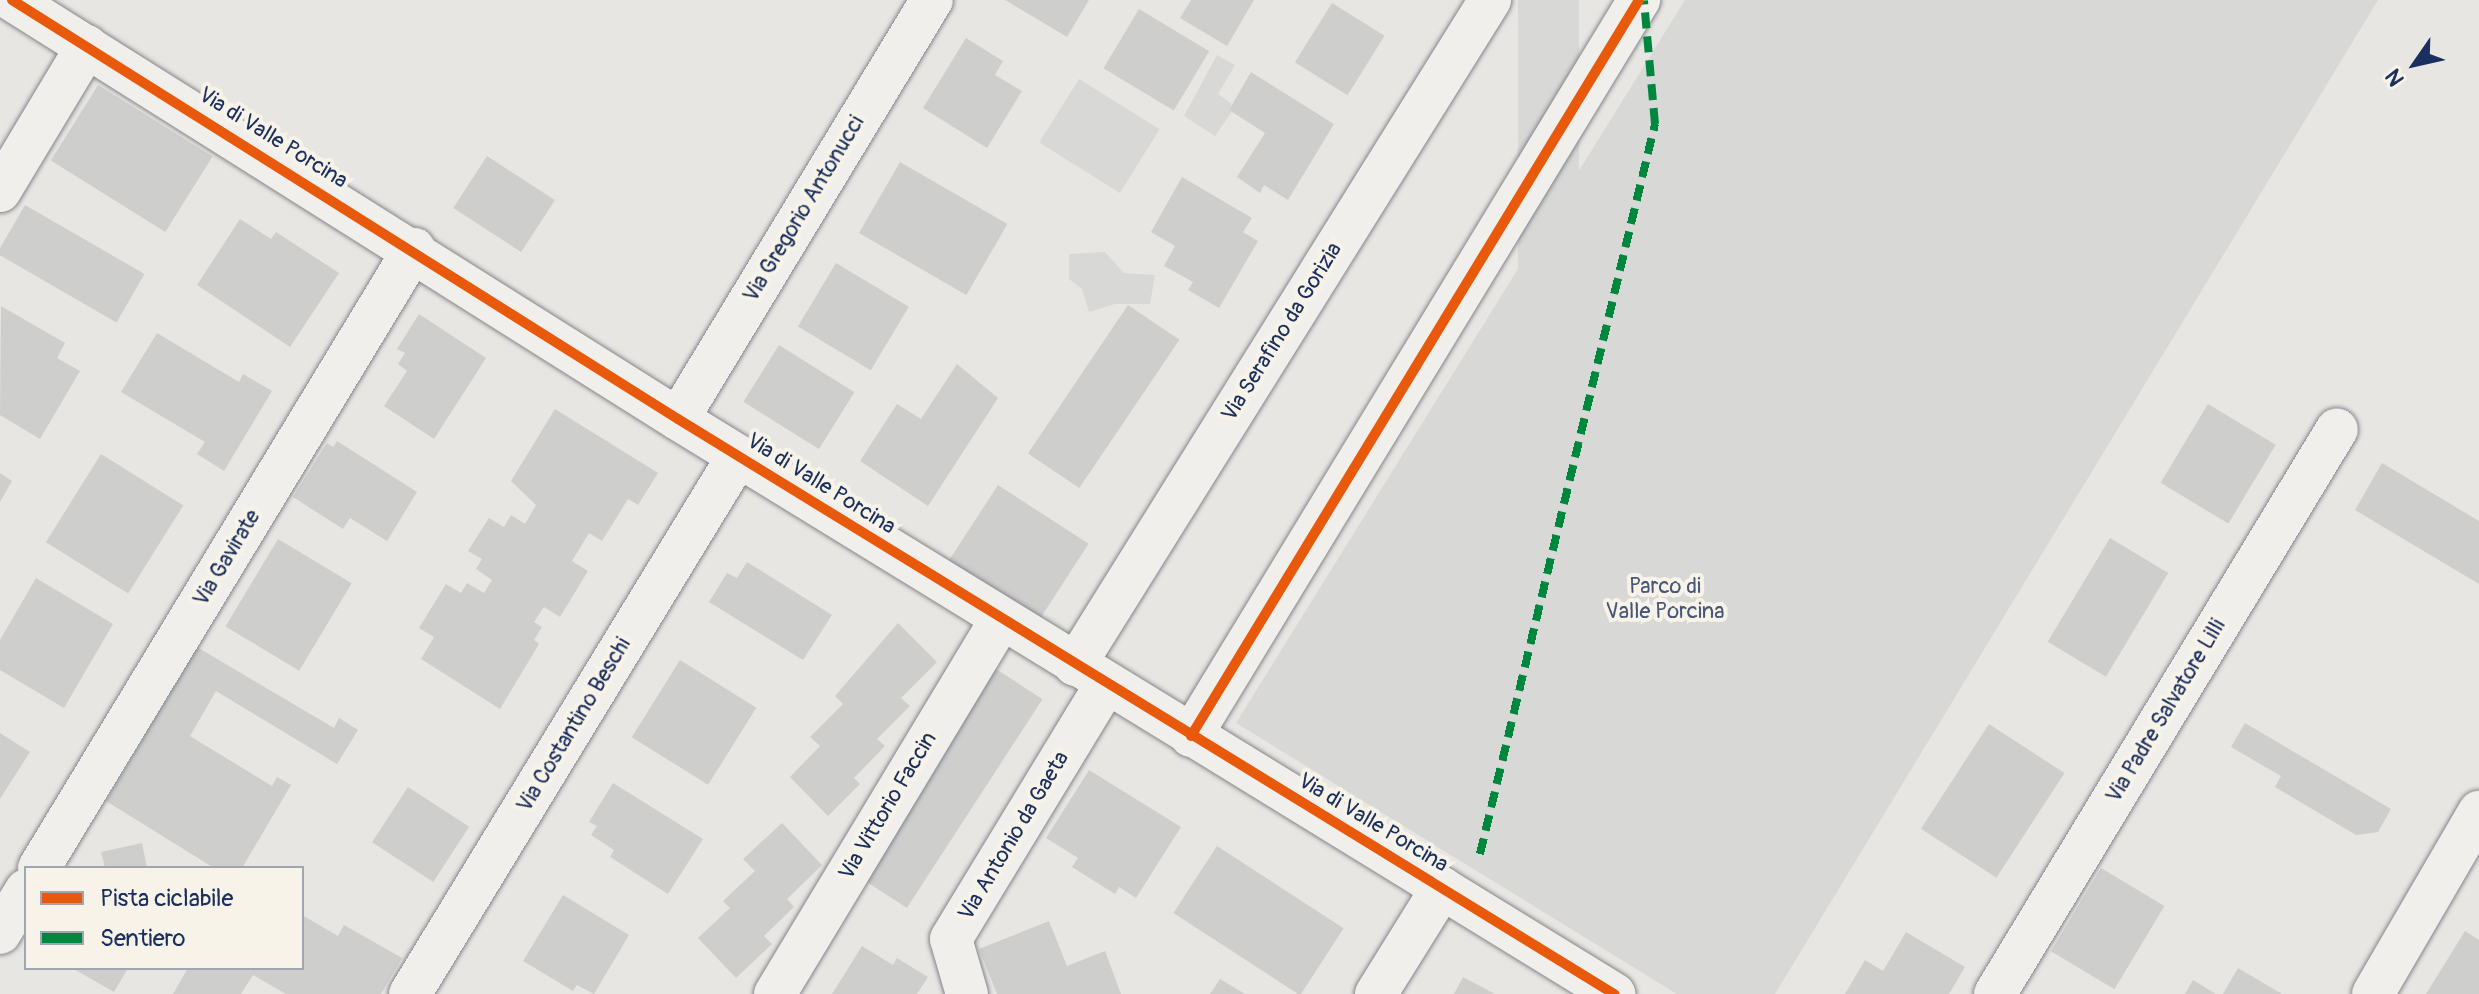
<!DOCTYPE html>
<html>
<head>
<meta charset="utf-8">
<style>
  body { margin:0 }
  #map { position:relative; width:2479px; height:994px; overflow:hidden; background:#e8e6e2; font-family:Pangolin,sans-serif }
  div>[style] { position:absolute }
  .built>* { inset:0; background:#d8d8d6; transform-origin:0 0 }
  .building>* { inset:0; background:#cececd; transform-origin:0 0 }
  .roads { filter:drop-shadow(0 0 2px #83868d) drop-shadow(0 0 2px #83868d) }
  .street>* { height:42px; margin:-21px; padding:0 21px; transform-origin:21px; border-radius:21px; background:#f0efeb }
  .quiet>* { height:8px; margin-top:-4px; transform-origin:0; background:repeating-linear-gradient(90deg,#00873e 0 16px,transparent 0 24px) }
  .cycleway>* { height:10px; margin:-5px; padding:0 5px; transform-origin:5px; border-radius:5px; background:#e8590c }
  span { translate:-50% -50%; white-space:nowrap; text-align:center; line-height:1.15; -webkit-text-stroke:8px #f7f3e8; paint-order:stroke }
  .street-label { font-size:22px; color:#1b2f5e }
  .park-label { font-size:22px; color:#47567a }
  .legend { position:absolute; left:24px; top:866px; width:280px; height:104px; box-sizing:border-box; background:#f7f3e8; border:2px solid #9fa5b1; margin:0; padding:10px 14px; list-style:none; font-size:24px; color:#1b2f5e }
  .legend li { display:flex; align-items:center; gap:16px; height:40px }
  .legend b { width:40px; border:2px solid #9fa5b1 }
  .north { position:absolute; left:2375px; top:24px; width:80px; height:80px; -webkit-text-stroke:6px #f7f3e8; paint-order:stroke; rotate:236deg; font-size:22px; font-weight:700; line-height:32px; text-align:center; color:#1b2f5e }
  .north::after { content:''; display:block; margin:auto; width:28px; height:36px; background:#1b2f5e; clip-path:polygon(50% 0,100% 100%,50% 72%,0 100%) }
</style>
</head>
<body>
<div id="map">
  <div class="built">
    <div style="left:1518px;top:0;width:61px;height:702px"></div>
    <div style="clip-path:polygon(1685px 0,2378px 0,1775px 994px,1677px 994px,1236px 723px)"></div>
    <div style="clip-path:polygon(1217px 55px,1235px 65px,1218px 94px,1231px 103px,1231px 113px,1215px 136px,1184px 116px)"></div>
    <div style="left:1079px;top:79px;width:95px;height:75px;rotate:32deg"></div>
    <div style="clip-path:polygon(1105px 252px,1124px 273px,1155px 275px,1150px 304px,1115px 304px,1089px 312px,1082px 289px,1069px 279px,1069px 254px)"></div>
  </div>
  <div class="building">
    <div style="clip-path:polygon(1005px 0,1089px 0,1067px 37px)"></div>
    <div style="clip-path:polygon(1191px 0,1254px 0,1227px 46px,1180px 18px)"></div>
    <div style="left:1332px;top:3px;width:62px;height:70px;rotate:32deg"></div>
    <div style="left:1139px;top:9px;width:82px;height:69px;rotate:31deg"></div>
    <div style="clip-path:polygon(966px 38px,1003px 61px,995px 75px,1022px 91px,987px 148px,923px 108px)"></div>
    <div style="clip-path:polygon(1251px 72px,1334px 124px,1288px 200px,1264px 185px,1260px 193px,1237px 177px,1265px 133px,1229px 110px)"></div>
    <div style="left:98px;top:85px;width:135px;height:89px;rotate:32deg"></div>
    <div style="left:487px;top:156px;width:81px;height:62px;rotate:33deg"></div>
    <div style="left:900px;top:162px;width:124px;height:82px;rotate:30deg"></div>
    <div style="clip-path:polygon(1182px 177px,1252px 218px,1243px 232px,1258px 241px,1219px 308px,1188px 290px,1193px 282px,1164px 266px,1175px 246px,1151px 232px)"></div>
    <div style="left:25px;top:205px;width:138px;height:56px;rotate:30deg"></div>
    <div style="clip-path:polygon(240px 219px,271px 239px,276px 232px,339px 273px,290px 347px,197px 285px)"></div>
    <div style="left:836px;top:263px;width:85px;height:74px;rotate:31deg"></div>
    <div style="left:1128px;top:305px;width:62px;height:179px;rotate:34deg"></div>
    <div style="clip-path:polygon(1px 306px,65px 343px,57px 358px,80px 371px,40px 439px,0 415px)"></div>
    <div style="clip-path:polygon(419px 314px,486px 358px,434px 439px,384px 406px,407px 371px,398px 364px,405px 353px,397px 349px)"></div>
    <div style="clip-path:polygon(157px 333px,239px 382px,243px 374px,272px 391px,224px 471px,197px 454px,205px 442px,121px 392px)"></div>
    <div style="left:779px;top:345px;width:89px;height:67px;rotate:32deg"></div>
    <div style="clip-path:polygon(957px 364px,998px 398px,928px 506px,860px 461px,897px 404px,921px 419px)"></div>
    <div style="left:2208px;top:404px;width:79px;height:92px;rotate:31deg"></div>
    <div style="clip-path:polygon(555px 409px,658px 473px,638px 505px,628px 499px,602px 541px,589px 533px,572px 561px,588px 571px,560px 617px,544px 607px,534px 622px,542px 627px,534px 640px,539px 644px,500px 709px,421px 659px,434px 637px,419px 628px,446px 584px,461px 593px,467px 583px,484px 593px,492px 580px,476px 569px,482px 559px,468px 551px,489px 518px,504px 527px,511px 515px,525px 524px,536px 505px,511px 481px)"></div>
    <div style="clip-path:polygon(337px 441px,417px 492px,387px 541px,350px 518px,343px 529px,293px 497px,327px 443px,333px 447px)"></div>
    <div style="left:101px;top:454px;width:97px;height:104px;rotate:32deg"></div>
    <div style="clip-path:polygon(2382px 463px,2479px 521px,2479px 584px,2355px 510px)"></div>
    <div style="clip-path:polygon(0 473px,12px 481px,0 502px)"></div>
    <div style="left:998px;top:485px;width:108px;height:94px;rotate:33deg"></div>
    <div style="left:2110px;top:538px;width:68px;height:121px;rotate:31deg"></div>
    <div style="left:278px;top:539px;width:86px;height:102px;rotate:31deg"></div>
    <div style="clip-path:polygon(747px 562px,832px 615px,803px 660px,709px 602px,727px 573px,737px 578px)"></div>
    <div style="clip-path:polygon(36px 578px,113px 624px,64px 708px,0 670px,0 640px)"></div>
    <div style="clip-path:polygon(898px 623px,937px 662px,901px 698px,910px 706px,877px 739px,885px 746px,854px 778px,860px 784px,828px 816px,790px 777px,820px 746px,810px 737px,843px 704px,835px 696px)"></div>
    <div style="clip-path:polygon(197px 647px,334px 728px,339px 718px,358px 730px,337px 764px,216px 691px,190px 736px,272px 786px,277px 777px,291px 785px,242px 868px,214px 868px,106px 801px)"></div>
    <div style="left:680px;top:660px;width:90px;height:91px;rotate:32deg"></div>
    <div style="left:993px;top:667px;width:59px;height:249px;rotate:33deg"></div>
    <div style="clip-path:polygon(2245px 723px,2391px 809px,2378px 832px,2356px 835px,2275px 787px,2281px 776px,2231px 747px)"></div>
    <div style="left:1989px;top:724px;width:90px;height:125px;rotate:33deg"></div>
    <div style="clip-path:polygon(0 733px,30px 752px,0 799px)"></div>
    <div style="clip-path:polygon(1089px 770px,1181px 827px,1136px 898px,1119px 887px,1115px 894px,1072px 867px,1078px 858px,1046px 838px)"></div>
    <div style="clip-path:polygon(613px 783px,703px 839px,668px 894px,610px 857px,614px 850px,591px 835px,597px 826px,589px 822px)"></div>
    <div style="left:408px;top:787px;width:73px;height:66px;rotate:33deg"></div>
    <div style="clip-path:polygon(782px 823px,822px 865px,787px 899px,794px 907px,764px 936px,772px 944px,736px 978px,698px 938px,730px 908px,723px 901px,755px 871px,743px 859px)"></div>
    <div style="clip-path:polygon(142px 843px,147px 868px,105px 868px,101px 852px)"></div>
    <div style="left:1217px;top:846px;width:151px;height:80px;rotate:33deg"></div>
    <div style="left:2101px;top:868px;width:74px;height:97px;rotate:31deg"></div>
    <div style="clip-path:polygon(563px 895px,629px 935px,594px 994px,577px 985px,573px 991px,523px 961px)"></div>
    <div style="clip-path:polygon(302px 915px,338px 936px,344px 925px,402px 958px,381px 994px,286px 994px,253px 975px,241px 994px,173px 994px,188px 968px,302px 968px)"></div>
    <div style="clip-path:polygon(1049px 921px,1067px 966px,1105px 951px,1121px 994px,997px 994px,979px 949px)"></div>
    <div style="clip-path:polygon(2465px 931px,2479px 940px,2479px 994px,2426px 994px)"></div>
    <div style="clip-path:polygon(1906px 932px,1965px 967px,1949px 994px,1845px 994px,1865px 960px,1883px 971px)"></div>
    <div style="clip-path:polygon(862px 946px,893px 965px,897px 958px,928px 977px,917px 994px,832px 994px)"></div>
    <div style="clip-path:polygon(72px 968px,128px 968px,114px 992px)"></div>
    <div style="clip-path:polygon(2238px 968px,2282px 994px,2223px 994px)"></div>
    <div style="clip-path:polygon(1463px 977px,1495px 994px,1454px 994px)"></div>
    <div style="clip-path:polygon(1220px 979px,1245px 994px,1210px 994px)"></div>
    <div style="clip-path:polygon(2193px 980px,2216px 994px,2185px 994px)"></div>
  </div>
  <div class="roads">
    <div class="street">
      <div style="left:12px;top:0;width:787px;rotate:32.18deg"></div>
      <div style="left:678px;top:419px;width:1099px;rotate:31.56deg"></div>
      <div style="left:0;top:191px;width:169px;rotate:-59deg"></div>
      <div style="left:678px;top:419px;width:490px;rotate:-58.8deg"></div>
      <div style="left:1075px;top:665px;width:784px;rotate:-58.03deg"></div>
      <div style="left:1191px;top:736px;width:862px;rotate:-58.67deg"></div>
      <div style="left:39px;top:868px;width:724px;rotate:-58.79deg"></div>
      <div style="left:0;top:933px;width:50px;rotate:-58.8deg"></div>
      <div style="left:410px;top:994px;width:630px;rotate:-58.63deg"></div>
      <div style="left:775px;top:994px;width:438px;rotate:-58.9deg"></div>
      <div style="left:967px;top:994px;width:57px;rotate:-106.2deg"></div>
      <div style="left:951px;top:939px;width:298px;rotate:-58.7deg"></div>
      <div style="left:1376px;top:994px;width:125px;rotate:-58.1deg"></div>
      <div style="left:1995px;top:994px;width:660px;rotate:-58.81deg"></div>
      <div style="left:2373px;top:994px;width:211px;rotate:-59.8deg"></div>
    </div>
  </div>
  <div class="quiet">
    <div style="left:1480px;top:854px;width:751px;rotate:-76.52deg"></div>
    <div style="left:1655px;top:124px;width:124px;rotate:-95.1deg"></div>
  </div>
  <div class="cycleway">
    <div style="left:12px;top:0;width:787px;rotate:32.18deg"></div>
    <div style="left:678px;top:419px;width:1099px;rotate:31.56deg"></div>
    <div style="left:1191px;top:736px;width:862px;rotate:-58.67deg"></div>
  </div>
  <div class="street-label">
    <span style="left:273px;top:138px;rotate:32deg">Via di Valle Porcina</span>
    <span style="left:804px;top:209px;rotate:-59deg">Via Gregorio Antonucci</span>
    <span style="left:1282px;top:332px;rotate:-58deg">Via Serafino da Gorizia</span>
    <span style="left:821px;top:484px;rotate:32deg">Via di Valle Porcina</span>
    <span style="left:227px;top:558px;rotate:-59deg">Via Gavirate</span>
    <span style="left:2166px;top:711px;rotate:-59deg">Via Padre Salvatore Lilli</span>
    <span style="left:574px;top:725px;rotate:-59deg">Via Costantino Beschi</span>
    <span style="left:888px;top:806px;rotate:-59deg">Via Vittorio Faccin</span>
    <span style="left:1373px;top:823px;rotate:31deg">Via di Valle Porcina</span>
    <span style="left:1014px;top:836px;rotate:-59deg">Via Antonio da Gaeta</span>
  </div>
  <div class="park-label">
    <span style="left:1665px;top:599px">Parco di<br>Valle Porcina</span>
  </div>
  <ul class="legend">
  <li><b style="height:10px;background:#e8590c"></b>Pista ciclabile</li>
  <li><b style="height:10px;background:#00873e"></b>Sentiero</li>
  </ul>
  <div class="north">N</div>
</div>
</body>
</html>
